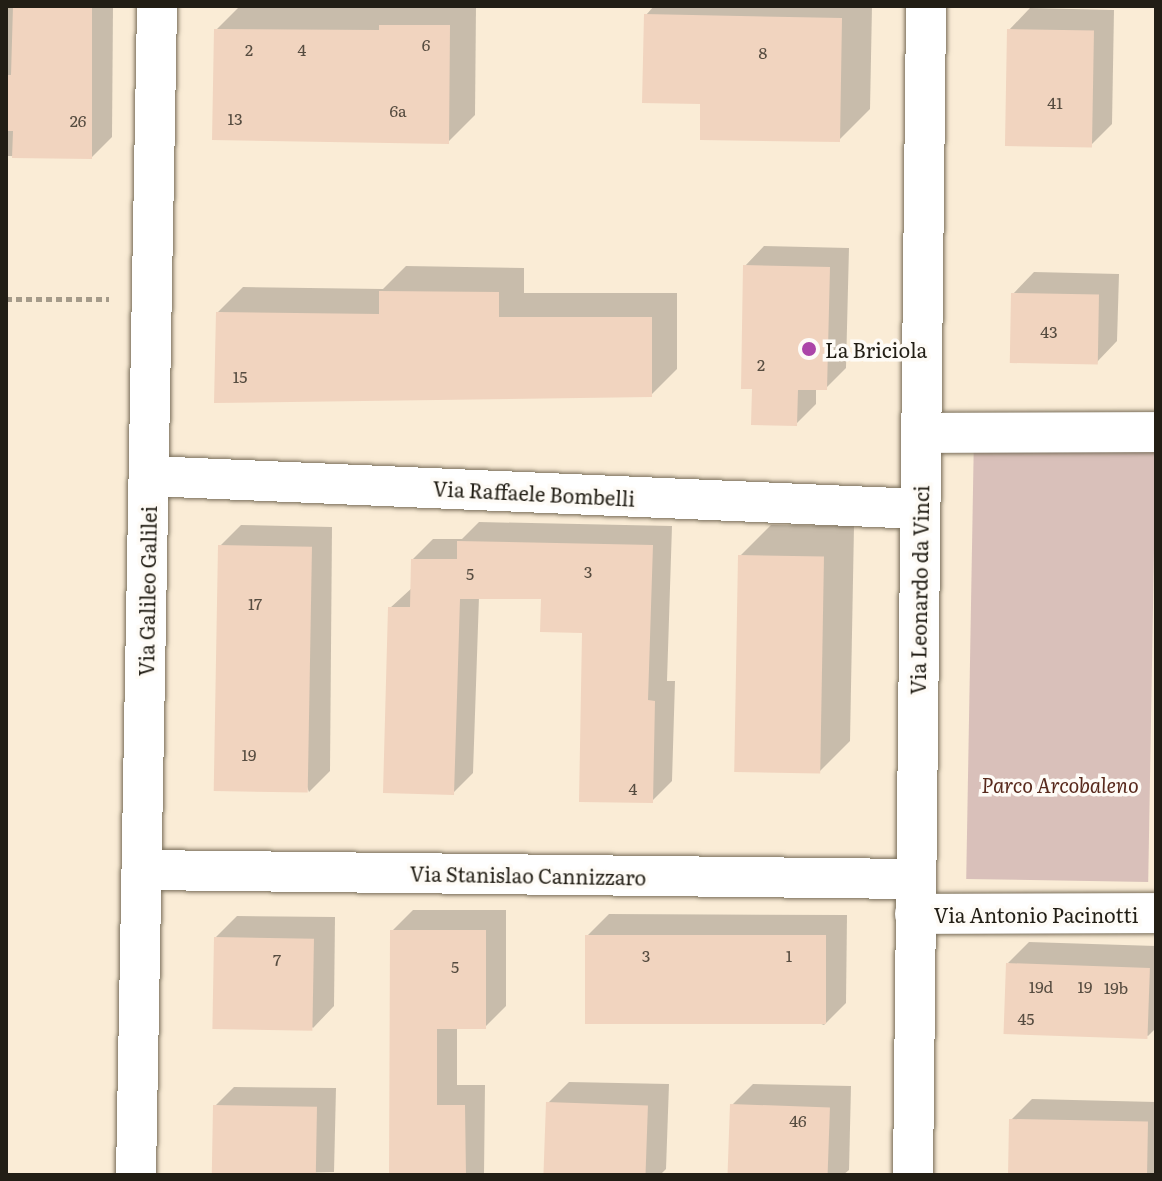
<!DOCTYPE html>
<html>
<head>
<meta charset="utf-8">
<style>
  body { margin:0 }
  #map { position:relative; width:1162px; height:1181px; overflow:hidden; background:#faecd6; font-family:Literata,serif }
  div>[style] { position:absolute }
  .green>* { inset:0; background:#d9c0ba; transform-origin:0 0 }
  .shadow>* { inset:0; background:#0003 }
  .building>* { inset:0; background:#f1d4bf; transform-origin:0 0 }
  .path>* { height:5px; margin-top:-2.5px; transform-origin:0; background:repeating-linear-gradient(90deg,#a49a89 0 6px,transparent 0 10px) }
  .roads { filter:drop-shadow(0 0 2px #786d59) drop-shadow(0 0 2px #786d59) }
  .street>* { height:40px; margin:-20px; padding:0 20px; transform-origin:20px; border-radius:20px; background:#fff }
  .dots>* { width:22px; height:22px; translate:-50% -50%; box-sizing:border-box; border:4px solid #fefbf6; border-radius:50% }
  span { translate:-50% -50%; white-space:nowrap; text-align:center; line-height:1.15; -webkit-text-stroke:7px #fefbf6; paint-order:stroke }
  .number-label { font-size:16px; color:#564c40 }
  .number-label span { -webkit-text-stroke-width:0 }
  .poi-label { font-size:20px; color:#221e15 }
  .left { translate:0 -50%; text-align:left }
  .street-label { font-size:20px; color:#221e15 }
  .park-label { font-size:20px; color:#58291c; font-style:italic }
  .frame { position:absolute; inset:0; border:8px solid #221e15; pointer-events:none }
</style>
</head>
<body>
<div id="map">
  <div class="green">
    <div style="left:974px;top:433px;width:182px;height:446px;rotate:1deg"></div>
  </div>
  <div class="shadow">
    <div style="clip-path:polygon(6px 6px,113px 6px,112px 137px,92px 157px,6px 156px)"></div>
    <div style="clip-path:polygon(240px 6px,476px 6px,475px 115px,448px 142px,216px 30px)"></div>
    <div style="clip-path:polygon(654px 6px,872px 6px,870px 109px,839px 140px,702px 102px,646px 15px)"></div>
    <div style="clip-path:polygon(1030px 8px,1114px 10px,1112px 124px,1091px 145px,1009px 30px)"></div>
    <div style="clip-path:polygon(1156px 206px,1156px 235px,1154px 209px)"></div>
    <div style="clip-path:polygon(764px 246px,849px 248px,846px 368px,826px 388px,816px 388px,816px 404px,796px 424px,754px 387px,745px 266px)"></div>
    <div style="clip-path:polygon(406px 266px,524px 268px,524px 293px,677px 293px,677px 369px,651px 395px,218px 312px,243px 287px,383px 289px)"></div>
    <div style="clip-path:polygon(1034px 272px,1119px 274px,1117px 341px,1096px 363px,1013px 294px)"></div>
    <div style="clip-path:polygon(479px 522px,672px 526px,667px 681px,675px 681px,672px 781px,652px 801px,584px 631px,543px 597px,479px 597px,473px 773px,453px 793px,390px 608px,413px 587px,413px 559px,433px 539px,462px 539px)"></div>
    <div style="clip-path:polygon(241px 525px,332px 527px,330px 771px,309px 792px,220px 546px)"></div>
    <div style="clip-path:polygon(771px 525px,854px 526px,850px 741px,819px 772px,740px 556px)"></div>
    <div style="clip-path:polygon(413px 910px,506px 910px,506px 1006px,485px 1027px,457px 1027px,457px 1085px,485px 1085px,484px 1175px,391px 1175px,392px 931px)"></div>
    <div style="clip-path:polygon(609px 914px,847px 915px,846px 1003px,824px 1025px,587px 936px)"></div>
    <div style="clip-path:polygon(237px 916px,335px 917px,334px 1006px,313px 1028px,216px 937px)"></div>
    <div style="clip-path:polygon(1029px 942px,1156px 946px,1156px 1028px,1148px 1036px,1008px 963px)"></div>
    <div style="clip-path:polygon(569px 1082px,669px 1084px,666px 1169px,660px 1175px,546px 1175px,548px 1103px)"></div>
    <div style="clip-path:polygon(753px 1084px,851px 1086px,849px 1170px,843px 1175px,731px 1175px,732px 1105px)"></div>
    <div style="clip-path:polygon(234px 1087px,336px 1088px,334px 1172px,214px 1175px,215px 1106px)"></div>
    <div style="clip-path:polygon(1032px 1099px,1156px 1102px,1156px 1175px,1009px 1175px,1011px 1120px)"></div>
  </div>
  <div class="building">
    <div style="clip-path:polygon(13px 6px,92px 6px,92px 159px,12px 158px,13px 131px,6px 131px,6px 75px,11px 75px)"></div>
    <div style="clip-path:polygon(644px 14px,842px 18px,840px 142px,700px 140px,700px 104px,642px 103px)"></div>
    <div style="clip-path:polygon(379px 25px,450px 25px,449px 144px,212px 140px,214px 29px,379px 30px)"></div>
    <div style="left:1007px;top:29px;width:87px;height:117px;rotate:1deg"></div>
    <div style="clip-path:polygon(743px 265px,830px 267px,827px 390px,798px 390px,797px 426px,751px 425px,752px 389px,741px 389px)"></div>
    <div style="clip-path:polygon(379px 291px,499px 292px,499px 317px,652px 317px,652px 397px,214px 403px,216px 312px,379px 314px)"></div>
    <div style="left:1011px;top:293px;width:88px;height:70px;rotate:1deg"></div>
    <div style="clip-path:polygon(457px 541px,653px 545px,648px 700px,655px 701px,653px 803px,579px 802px,582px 633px,540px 632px,541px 599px,460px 599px,454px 795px,383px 793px,388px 607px,410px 607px,411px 559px,457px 559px)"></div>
    <div style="left:218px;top:545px;width:94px;height:246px;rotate:1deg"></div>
    <div style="left:738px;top:555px;width:86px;height:217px;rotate:1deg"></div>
    <div style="clip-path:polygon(390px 930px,486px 930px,486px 1029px,437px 1029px,437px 1105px,465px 1105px,466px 1175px,389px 1175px)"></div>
    <div style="left:585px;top:935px;width:241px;height:89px"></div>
    <div style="left:214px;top:937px;width:100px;height:92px;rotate:1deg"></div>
    <div style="left:1006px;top:963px;width:144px;height:71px;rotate:2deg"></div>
    <div style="left:546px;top:1102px;width:102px;height:73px;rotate:2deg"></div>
    <div style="left:730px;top:1104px;width:100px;height:71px;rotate:2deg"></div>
    <div style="left:213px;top:1105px;width:104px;height:70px;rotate:1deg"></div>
    <div style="left:1009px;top:1119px;width:139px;height:56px;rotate:1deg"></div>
  </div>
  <div class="path">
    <div style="left:6px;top:299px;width:103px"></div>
  </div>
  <div class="roads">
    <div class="street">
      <div style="left:922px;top:433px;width:234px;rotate:-0.2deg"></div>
      <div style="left:149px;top:476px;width:771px;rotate:2.45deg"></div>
      <div style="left:142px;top:870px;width:773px;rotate:0.67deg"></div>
      <div style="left:915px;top:914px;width:241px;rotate:-0.2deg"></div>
      <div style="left:136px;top:1175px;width:1169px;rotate:-88.97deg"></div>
      <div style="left:913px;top:1175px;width:1169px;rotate:-89.36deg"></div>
    </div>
  </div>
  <div class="dots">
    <div style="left:809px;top:349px;background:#ac45a8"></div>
  </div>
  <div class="number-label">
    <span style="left:426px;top:44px">6</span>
    <span style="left:249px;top:49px">2</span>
    <span style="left:302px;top:49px">4</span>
    <span style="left:763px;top:52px">8</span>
    <span style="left:1055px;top:102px">41</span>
    <span style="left:398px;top:110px">6a</span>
    <span style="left:235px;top:118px">13</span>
    <span style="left:78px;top:120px">26</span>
    <span style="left:1049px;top:331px">43</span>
    <span style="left:761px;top:364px">2</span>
    <span style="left:240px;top:376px">15</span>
    <span style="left:588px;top:571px">3</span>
    <span style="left:470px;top:573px">5</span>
    <span style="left:255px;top:603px">17</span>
    <span style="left:249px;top:754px">19</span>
    <span style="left:633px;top:788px">4</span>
    <span style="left:646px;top:955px">3</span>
    <span style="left:789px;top:955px">1</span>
    <span style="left:277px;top:959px">7</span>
    <span style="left:455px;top:966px">5</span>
    <span style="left:1041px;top:986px">19d</span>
    <span style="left:1085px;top:986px">19</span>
    <span style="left:1116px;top:987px">19b</span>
    <span style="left:1026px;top:1018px">45</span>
    <span style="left:798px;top:1120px">46</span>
  </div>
  <div class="poi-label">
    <span class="left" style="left:825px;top:349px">La Briciola</span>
  </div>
  <div class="street-label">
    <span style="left:534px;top:493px;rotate:3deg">Via Raffaele Bombelli</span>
    <span style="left:919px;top:590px;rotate:-89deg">Via Leonardo da Vinci</span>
    <span style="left:147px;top:591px;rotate:-89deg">Via Galileo Galilei</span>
    <span style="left:528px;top:875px;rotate:1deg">Via Stanislao Cannizzaro</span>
    <span style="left:1036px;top:914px">Via Antonio Pacinotti</span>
  </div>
  <div class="park-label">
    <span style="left:1060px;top:784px">Parco Arcobaleno</span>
  </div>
  <div class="frame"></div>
</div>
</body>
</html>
